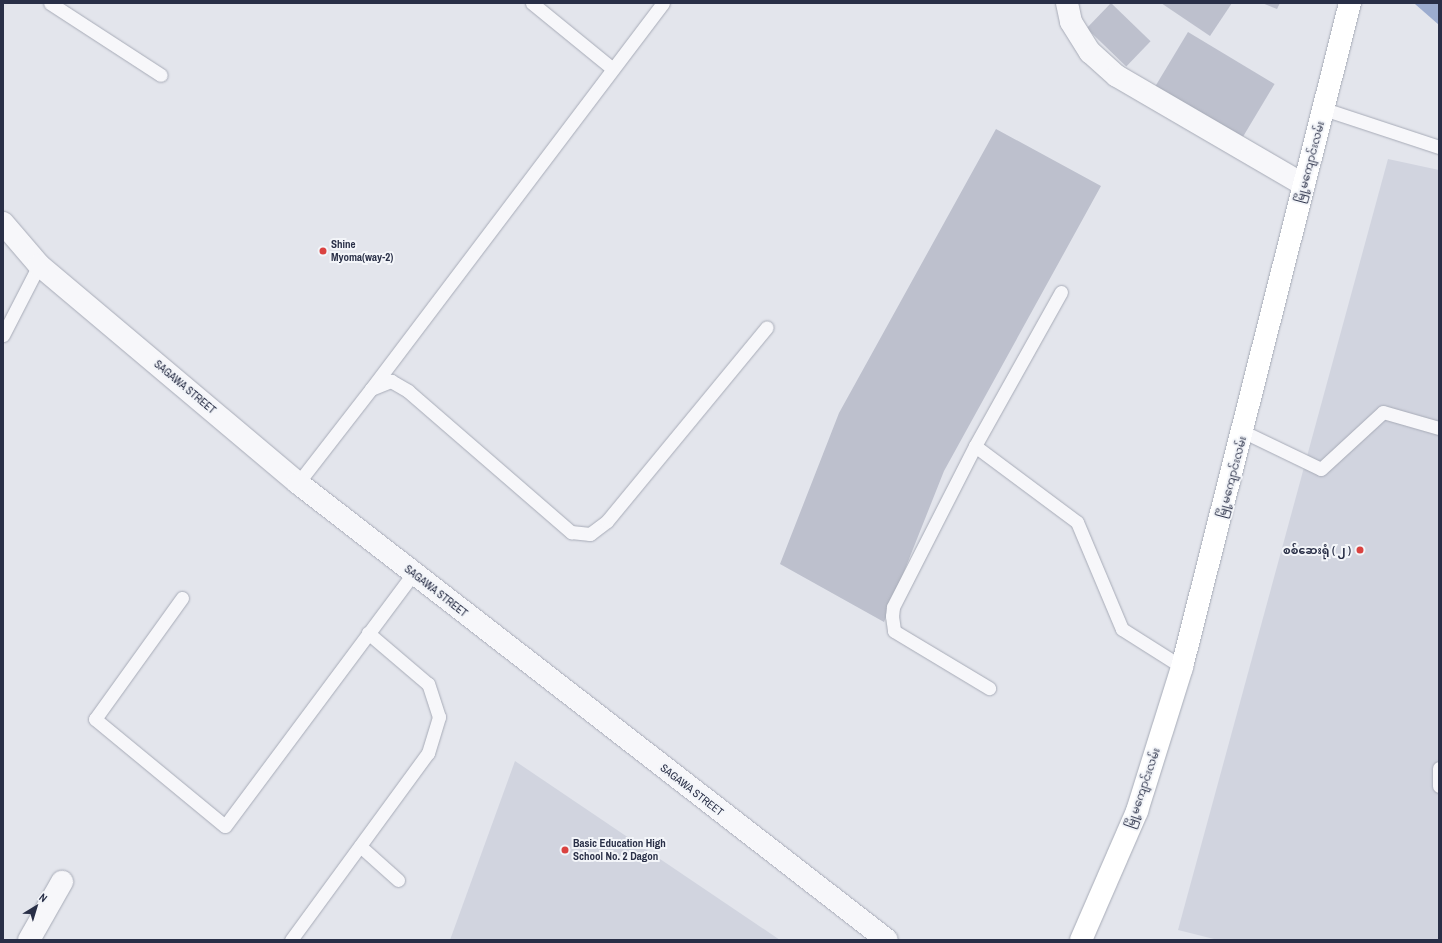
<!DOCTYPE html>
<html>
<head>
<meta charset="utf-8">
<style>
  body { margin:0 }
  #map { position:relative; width:1442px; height:943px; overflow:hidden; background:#e3e5ec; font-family:"Archivo Narrow","Noto Sans Myanmar",sans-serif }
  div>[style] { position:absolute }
  .built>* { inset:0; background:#d1d4df }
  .water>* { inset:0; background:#9caccf }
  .building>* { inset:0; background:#bdc0cd; transform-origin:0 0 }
  .roads { filter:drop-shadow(0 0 1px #a7abb7) drop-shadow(0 0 1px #a7abb7) }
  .lane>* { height:13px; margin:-6.5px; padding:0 6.5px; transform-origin:6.5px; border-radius:6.5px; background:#f7f7fa }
  .street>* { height:22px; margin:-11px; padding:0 11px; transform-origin:11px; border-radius:11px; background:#f7f7fa }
  .secondary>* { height:22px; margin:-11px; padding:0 11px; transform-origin:11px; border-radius:11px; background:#fff }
  .dots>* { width:11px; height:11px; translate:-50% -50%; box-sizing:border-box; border:2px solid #f3f5f9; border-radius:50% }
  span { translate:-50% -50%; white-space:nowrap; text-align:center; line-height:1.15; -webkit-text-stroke:4px #f3f5f9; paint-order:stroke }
  .street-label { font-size:11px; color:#292f47 }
  .poi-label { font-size:11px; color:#292f47; font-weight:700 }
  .left { translate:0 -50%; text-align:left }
  .right { translate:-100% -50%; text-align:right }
  .frame { position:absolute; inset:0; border:4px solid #292f47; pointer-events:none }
  .north { position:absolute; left:16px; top:887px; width:40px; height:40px; -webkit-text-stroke:3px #f3f5f9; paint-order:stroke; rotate:38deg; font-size:11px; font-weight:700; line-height:16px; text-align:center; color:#292f47 }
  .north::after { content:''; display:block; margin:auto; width:14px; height:18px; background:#292f47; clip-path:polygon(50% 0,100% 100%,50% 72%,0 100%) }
</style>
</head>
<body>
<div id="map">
  <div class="built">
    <div style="clip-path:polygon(1388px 159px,1439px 170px,1439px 940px,1218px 940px,1178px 930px)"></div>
    <div style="clip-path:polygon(515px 761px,780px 940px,450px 940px)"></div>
  </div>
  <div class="water">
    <div style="clip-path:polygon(1439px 3px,1439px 25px,1415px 4px,1415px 3px)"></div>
  </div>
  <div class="building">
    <div style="left:1111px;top:3px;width:55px;height:35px;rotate:44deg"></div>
    <div style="clip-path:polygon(1161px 3px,1232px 3px,1210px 36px)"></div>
    <div style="clip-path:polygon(1262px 3px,1280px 3px,1277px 9px)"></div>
    <div style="left:1188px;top:32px;width:101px;height:64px;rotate:31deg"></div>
    <div style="clip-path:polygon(996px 129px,1101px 186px,944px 471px,884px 622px,780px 564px,839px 413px)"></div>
  </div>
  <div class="roads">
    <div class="lane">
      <div style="left:50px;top:3px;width:132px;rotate:33deg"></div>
      <div style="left:532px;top:3px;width:104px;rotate:39.2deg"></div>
      <div style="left:1324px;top:109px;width:121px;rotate:18.3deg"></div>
      <div style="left:1061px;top:292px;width:176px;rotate:119.2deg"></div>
      <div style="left:975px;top:446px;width:127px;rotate:36.7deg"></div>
      <div style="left:1077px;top:522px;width:116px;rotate:67.2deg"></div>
      <div style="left:1122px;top:629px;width:71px;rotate:32.3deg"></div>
      <div style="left:3px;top:335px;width:79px;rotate:-62.8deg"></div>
      <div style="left:371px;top:389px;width:484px;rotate:-52.9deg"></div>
      <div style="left:1244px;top:432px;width:85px;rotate:25.7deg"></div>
      <div style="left:1321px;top:469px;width:84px;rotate:-42.6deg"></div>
      <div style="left:1383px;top:412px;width:58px;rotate:15.9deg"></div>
      <div style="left:975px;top:446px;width:181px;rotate:117deg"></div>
      <div style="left:893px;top:607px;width:9px;rotate:96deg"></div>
      <div style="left:892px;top:616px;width:15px;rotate:82deg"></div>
      <div style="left:894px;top:631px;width:111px;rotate:31deg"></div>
      <div style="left:298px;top:483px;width:119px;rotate:-52.2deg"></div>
      <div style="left:371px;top:389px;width:22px;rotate:-22deg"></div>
      <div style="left:391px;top:381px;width:20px;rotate:30deg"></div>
      <div style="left:408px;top:391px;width:216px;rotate:40.9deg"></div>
      <div style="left:571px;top:532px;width:19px;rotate:6deg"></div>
      <div style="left:590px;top:534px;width:21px;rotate:-37deg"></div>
      <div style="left:607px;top:521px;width:251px;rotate:-50.5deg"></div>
      <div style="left:182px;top:598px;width:149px;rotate:125.7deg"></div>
      <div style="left:95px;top:719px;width:168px;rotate:39.5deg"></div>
      <div style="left:225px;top:826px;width:314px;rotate:-53.3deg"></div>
      <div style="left:1439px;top:768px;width:18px;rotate:90deg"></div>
      <div style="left:360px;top:846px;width:51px;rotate:41.8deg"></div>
      <div style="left:291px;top:940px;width:232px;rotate:-53.8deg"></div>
      <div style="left:428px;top:753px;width:38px;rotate:-73deg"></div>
      <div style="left:439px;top:717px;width:35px;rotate:-108deg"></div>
      <div style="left:428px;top:684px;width:79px;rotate:-139.6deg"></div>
    </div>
    <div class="street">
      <div style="left:1067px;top:3px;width:19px;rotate:78deg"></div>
      <div style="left:1071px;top:22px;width:36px;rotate:58deg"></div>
      <div style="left:1090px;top:52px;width:36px;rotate:42deg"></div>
      <div style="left:1117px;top:76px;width:216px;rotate:30.2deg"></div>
      <div style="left:3px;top:223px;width:55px;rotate:49.4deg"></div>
      <div style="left:39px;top:265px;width:339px;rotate:40.1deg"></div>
      <div style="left:298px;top:483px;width:745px;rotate:37.81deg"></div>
      <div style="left:29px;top:940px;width:67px;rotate:-60.4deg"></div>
    </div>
    <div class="secondary">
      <div style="left:1081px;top:940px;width:141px;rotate:-66.5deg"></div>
      <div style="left:1137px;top:811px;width:151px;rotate:-72.6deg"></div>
      <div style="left:1182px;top:667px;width:685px;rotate:-75.8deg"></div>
    </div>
  </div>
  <div class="dots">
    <div style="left:323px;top:251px;background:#da4240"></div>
    <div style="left:1360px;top:550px;background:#da4240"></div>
    <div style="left:565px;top:850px;background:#da4240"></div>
  </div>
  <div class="street-label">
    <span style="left:1310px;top:162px;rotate:-75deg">မြို့မကျောင်းလမ်း</span>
    <span style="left:185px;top:387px;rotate:40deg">SAGAWA STREET</span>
    <span style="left:1232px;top:477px;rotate:-75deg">မြို့မကျောင်းလမ်း</span>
    <span style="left:436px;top:591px;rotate:38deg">SAGAWA STREET</span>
    <span style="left:1143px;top:788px;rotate:-71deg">မြို့မကျောင်းလမ်း</span>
    <span style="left:692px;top:790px;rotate:38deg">SAGAWA STREET</span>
  </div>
  <div class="poi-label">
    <span class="left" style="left:331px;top:251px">Shine<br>Myoma(way-2)</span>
    <span class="right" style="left:1351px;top:550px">စစ်ဆေးရုံ ( ၂ )</span>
    <span class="left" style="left:573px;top:850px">Basic Education High<br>School No. 2 Dagon</span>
  </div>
  <div class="frame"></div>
  <div class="north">N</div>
</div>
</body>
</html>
